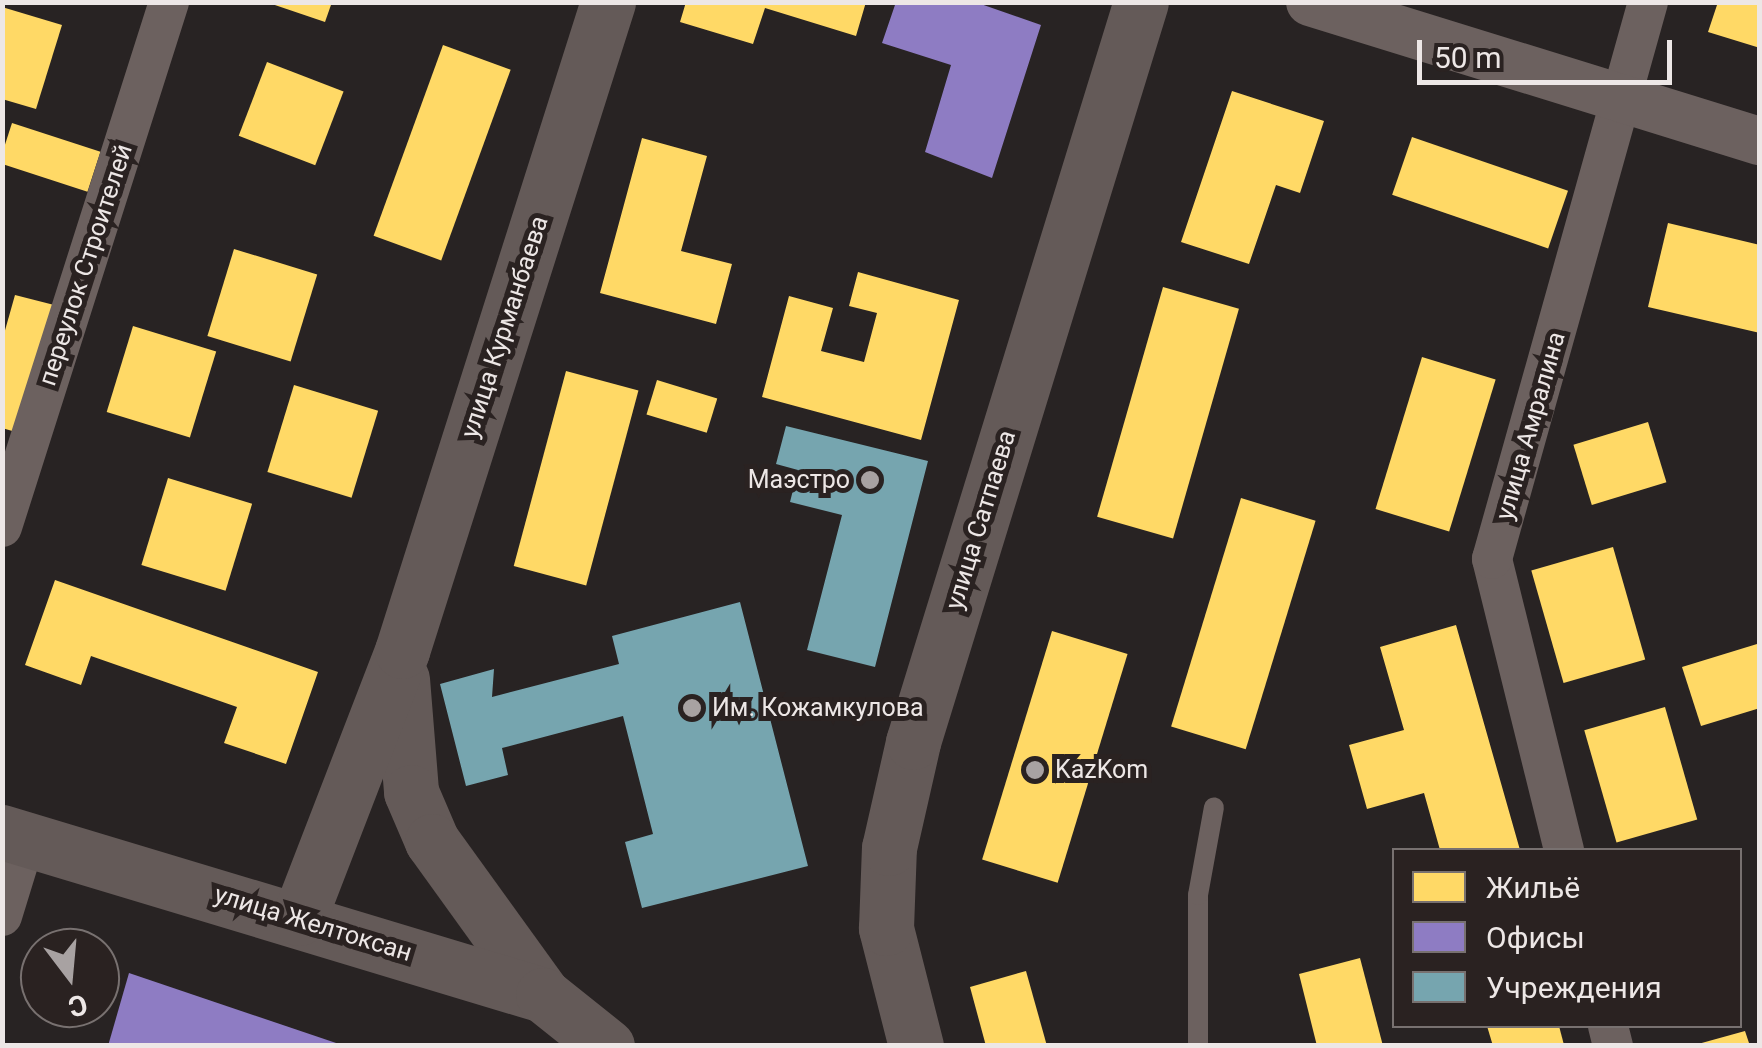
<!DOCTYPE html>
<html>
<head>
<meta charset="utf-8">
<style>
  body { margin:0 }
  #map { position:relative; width:1762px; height:1048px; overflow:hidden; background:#282323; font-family:Roboto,sans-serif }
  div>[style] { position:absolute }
  .homes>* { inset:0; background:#ffd966; transform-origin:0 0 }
  .offices>* { inset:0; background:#8e7cc3 }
  .public>* { inset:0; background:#76a5af }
  .service>* { height:20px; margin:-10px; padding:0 10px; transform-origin:10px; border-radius:10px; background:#6c615f }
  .minor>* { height:40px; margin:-20px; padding:0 20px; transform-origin:20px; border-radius:20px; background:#6c615f }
  .tertiary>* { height:48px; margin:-24px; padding:0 24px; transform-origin:24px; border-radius:24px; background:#6c615f }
  .secondary>* { height:55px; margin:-27.5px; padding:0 27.5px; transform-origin:27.5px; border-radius:27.5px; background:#645a58 }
  .dots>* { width:28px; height:28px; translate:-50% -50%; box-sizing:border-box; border:5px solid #2a2221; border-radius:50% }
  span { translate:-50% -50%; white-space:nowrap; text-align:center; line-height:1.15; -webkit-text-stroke:10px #2a2221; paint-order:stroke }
  .street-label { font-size:25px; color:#ede7e6 }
  .poi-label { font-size:25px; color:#ede7e6 }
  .right { translate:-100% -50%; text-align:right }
  .left { translate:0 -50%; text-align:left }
  .frame { position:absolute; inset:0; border:5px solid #ede7e6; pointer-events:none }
  .legend { position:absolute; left:1392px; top:848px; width:350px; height:180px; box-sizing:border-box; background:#2a2221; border:2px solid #787170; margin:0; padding:12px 18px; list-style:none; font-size:30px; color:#ede7e6 }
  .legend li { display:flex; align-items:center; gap:20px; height:50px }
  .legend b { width:50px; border:2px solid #787170 }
  .north { position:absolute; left:20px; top:928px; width:100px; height:100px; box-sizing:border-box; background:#2a2221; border:2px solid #787170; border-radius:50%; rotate:164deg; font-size:28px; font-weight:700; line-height:40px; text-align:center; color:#ede7e6 }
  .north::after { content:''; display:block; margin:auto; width:35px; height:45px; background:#a8a2a2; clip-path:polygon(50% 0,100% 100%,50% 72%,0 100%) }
  .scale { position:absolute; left:1417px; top:40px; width:255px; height:45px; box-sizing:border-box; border:5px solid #ede7e6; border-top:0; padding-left:12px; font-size:30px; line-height:35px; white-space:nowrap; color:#ede7e6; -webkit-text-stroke:8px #2a2221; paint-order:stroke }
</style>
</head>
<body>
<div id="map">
  <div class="homes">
    <div style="clip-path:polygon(266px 2px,332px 2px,325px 22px)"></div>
    <div style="clip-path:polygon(686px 2px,866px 2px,856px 36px,765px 8px,753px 44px,680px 22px)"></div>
    <div style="clip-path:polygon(1718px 2px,1760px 2px,1760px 48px,1708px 32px)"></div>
    <div style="clip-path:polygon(2px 7px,62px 25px,36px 109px,2px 99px)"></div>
    <div style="left:443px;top:45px;width:72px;height:203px;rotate:20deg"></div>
    <div style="left:267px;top:62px;width:82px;height:79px;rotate:21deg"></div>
    <div style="clip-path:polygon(1232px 91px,1324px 121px,1300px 193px,1276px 185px,1249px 264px,1181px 242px)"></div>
    <div style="left:12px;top:123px;width:93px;height:42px;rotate:18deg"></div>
    <div style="left:1412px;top:137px;width:165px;height:61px;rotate:19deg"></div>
    <div style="clip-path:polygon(642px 138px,707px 156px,681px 251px,732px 264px,716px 324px,600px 293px)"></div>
    <div style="clip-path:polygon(1668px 223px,1760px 245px,1760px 333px,1648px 307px)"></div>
    <div style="left:234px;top:249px;width:87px;height:91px;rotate:17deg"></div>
    <div style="clip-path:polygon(858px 272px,959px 300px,921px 440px,762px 397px,789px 296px,833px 308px,821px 351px,864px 362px,877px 313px,849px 306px)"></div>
    <div style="left:1163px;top:287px;width:79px;height:239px;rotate:16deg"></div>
    <div style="clip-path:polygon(15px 295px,62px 307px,26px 435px,2px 428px,2px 341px)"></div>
    <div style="left:133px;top:326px;width:87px;height:90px;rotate:17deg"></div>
    <div style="left:1422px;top:357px;width:77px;height:159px;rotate:17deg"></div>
    <div style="left:566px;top:371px;width:75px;height:202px;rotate:15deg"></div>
    <div style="left:657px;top:380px;width:63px;height:36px;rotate:17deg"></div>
    <div style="left:294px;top:385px;width:88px;height:91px;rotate:17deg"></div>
    <div style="left:1648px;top:422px;width:63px;height:78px;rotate:73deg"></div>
    <div style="left:168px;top:478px;width:88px;height:91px;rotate:17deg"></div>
    <div style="left:1241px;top:498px;width:78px;height:239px;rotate:17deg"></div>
    <div style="left:1613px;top:547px;width:117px;height:85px;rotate:74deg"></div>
    <div style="clip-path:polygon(55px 580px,318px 672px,286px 764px,224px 743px,237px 707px,91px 656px,81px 685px,25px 665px)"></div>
    <div style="clip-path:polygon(1456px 625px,1520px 850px,1440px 850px,1424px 793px,1367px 809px,1349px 745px,1404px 730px,1380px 647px)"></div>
    <div style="left:1052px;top:631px;width:79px;height:239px;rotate:17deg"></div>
    <div style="clip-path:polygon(1757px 644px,1760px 708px,1701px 726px,1682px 667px)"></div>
    <div style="left:1665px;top:707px;width:117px;height:84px;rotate:74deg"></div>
    <div style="clip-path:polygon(1360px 958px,1383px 1046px,1317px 1046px,1299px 974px)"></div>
    <div style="clip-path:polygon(1026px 971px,1047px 1046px,986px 1046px,970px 987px)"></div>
    <div style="clip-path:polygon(1487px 1026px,1559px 1026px,1564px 1045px,1493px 1046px)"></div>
    <div style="clip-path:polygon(1745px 1031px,1750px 1046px,1698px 1046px,1698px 1044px)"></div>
  </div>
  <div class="offices">
    <div style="clip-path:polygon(896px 2px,975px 2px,1041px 25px,992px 178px,925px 152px,951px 65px,882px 43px)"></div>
    <div style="clip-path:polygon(129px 973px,342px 1045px,342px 1046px,108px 1046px)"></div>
  </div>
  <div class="public">
    <div style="clip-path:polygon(786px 426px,928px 461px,875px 667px,807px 650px,842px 515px,790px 502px,798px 470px,776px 464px)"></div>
    <div style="clip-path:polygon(740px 602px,808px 866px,642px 908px,625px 842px,653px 834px,623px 716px,502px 748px,508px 775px,466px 786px,440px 684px,494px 669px,492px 697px,619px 664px,612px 636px)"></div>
  </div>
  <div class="service">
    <div style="left:1198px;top:1046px;width:151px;rotate:-90deg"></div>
    <div style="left:1198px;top:895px;width:89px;rotate:-79.7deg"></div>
  </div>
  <div class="minor">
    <div style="left:2px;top:527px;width:551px;rotate:-72.35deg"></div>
    <div style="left:1564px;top:850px;width:300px;rotate:-103.9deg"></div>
    <div style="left:1492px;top:559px;width:578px;rotate:-74.35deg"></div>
    <div style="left:2px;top:916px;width:82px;rotate:-72.9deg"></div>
    <div style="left:1608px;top:1026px;width:21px;rotate:76deg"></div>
  </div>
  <div class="tertiary">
    <div style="left:1310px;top:2px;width:471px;rotate:17.2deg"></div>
  </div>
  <div class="secondary">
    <div style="left:402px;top:679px;width:113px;rotate:85.4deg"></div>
    <div style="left:411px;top:792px;width:53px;rotate:66.8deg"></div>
    <div style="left:432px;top:841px;width:190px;rotate:54.2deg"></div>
    <div style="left:2px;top:832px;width:565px;rotate:16.77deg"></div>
    <div style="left:543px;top:995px;width:82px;rotate:38.6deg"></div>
    <div style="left:299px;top:918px;width:286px;rotate:-68.9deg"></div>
    <div style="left:402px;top:651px;width:681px;rotate:-72.39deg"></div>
    <div style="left:916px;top:1046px;width:122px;rotate:-104.3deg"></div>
    <div style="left:886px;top:928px;width:80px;rotate:-87.9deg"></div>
    <div style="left:889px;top:848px;width:109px;rotate:-77.2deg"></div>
    <div style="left:913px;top:742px;width:774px;rotate:-72.88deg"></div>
  </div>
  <div class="dots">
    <div style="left:870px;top:480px;background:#a8a2a2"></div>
    <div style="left:692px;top:708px;background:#a8a2a2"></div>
    <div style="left:1035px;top:770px;background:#a8a2a2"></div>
  </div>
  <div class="street-label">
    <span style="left:86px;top:265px;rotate:-72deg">переулок Строителей</span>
    <span style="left:505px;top:327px;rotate:-72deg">улица Курманбаева</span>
    <span style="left:1531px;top:426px;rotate:-74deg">улица Амралина</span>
    <span style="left:981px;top:520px;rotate:-73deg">улица Сатпаева</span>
    <span style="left:313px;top:924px;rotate:17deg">улица Желтоксан</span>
  </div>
  <div class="poi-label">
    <span class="right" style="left:850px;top:480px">Маэстро</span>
    <span class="left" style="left:712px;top:708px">Им. Кожамкулова</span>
    <span class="left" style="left:1055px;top:770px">KazKom</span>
  </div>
  <div class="frame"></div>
  <ul class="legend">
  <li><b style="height:28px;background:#ffd966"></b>Жильё</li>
  <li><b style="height:28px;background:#8e7cc3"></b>Офисы</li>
  <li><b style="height:28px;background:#76a5af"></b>Учреждения</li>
  </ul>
  <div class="north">С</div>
  <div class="scale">50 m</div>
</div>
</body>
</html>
